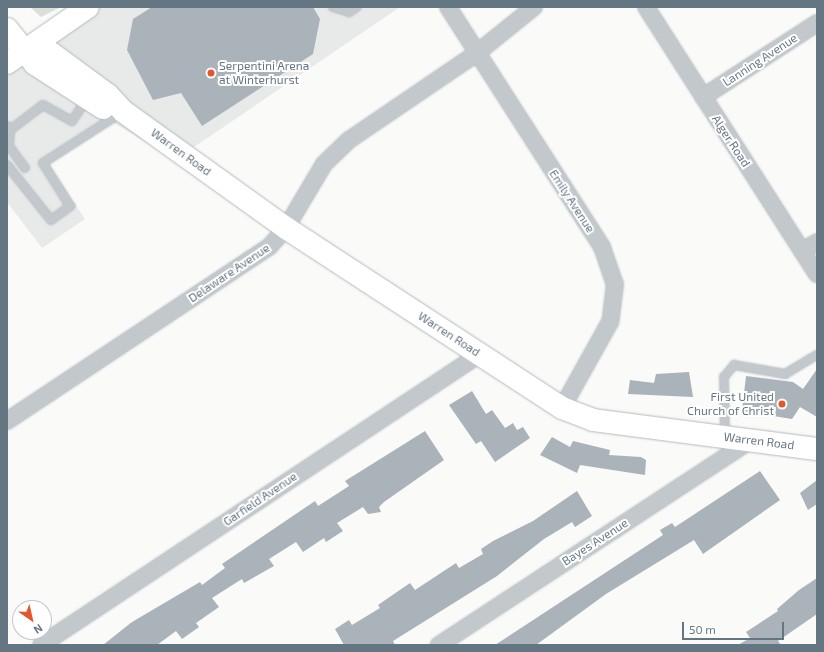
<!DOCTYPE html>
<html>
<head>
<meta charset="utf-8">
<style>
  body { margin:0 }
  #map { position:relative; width:824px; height:652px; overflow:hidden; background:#fafaf8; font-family:"Exo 2",sans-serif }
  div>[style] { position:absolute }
  .built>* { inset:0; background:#e8e9e9 }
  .green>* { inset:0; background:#dadfd7 }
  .building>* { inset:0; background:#aab3b9 }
  .roads { filter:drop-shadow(0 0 1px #b3babf) drop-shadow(0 0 1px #b3babf) }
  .lane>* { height:8px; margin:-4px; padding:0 4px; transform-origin:4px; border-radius:4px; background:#c3c8cc }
  .street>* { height:16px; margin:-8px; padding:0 8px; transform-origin:8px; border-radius:8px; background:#c3c8cc }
  .secondary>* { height:22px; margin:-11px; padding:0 11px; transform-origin:11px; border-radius:11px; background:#fff }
  .dots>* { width:11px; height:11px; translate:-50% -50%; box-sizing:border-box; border:2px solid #fff; border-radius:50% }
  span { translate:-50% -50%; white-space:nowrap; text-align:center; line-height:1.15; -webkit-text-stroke:4px #fff; paint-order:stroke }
  .street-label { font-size:12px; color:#657683 }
  .poi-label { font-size:12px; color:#657683 }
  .left { translate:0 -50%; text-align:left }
  .right { translate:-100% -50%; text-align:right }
  .frame { position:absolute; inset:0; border:8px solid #657683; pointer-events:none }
  .north { position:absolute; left:12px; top:600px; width:40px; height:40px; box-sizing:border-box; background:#fff; border:1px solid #c1c8cd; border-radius:50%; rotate:146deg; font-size:11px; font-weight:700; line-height:16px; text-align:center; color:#657683 }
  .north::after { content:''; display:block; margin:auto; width:14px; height:18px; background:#e4572e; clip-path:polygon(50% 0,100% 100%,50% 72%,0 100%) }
  .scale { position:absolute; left:682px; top:622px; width:102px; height:18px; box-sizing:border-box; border:2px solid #657683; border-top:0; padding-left:5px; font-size:12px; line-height:14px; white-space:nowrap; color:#657683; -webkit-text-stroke:3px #fff; paint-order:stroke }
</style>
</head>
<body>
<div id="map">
  <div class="built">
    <div style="clip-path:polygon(98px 7px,400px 7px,175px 160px,111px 121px,48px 163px,85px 219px,42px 248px,7px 202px,7px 70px)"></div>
  </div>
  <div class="green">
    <div style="clip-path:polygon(30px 7px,61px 7px,41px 17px)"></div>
  </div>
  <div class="building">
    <div style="clip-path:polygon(152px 7px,313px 7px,320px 19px,313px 54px,202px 126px,181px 93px,153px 100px,127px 50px,133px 19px)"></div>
    <div style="clip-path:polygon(817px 369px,817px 417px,800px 407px,792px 419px,742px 411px,746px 376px,793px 382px,803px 389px)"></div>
    <div style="clip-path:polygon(689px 372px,693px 397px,628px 394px,630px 380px,654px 383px,656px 374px)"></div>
    <div style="clip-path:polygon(472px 391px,486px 414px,492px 410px,505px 428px,513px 423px,517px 430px,523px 427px,530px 438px,495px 462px,481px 441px,476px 444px,449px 405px)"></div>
    <div style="clip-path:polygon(425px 431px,444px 460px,384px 502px,379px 507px,381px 512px,368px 514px,363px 507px,337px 523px,343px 531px,326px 542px,324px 538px,303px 552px,296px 542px,269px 559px,274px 566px,244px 583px,242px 579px,212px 598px,219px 607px,196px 623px,199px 627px,182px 639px,176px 631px,157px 645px,103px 645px,132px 622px,200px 582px,202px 585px,225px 568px,222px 564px,315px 501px,318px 506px,349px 486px,345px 481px)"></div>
    <div style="clip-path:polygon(552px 437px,570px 447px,573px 441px,610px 450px,609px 455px,641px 457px,646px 460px,645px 475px,580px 465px,577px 473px,540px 455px)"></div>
    <div style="clip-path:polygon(760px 471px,780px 500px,703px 554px,694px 540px,606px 594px,536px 645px,495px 645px,663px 535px,660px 530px,672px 523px,675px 527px)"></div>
    <div style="clip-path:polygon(817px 480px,817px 504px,808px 510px,800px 493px)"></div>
    <div style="clip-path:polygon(577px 491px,592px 516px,575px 527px,572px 522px,544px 539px,497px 576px,393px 641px,395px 645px,344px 645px,335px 629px,349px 620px,352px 625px,380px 608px,378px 605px,410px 583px,415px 590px,456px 563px,459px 568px,483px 554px,481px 549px,493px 541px,533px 521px)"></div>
    <div style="clip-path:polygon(817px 578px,817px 614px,778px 641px,781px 645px,738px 645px,750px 638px,746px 632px,778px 611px,777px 609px,799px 590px)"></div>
  </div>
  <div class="roads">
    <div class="lane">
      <div style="left:333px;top:7px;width:17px;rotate:17deg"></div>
      <div style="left:349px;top:12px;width:9px;rotate:-32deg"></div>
      <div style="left:7px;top:126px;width:5px;rotate:53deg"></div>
      <div style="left:10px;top:130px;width:41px;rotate:-37.1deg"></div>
      <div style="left:43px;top:105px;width:33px;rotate:29deg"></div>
      <div style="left:72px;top:121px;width:27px;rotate:-56deg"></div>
      <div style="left:10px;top:130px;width:16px;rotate:94deg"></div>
      <div style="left:9px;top:146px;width:27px;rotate:54deg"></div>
      <div style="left:7px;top:165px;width:70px;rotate:51.3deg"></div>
      <div style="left:51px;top:220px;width:24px;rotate:-36deg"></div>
      <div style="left:70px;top:206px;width:51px;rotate:-122.1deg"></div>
      <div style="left:43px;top:163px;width:94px;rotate:-32.8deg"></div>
      <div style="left:725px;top:436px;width:59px;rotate:-91deg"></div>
      <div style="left:724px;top:377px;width:16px;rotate:-50deg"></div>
      <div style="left:734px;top:365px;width:52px;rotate:10deg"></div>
      <div style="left:785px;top:374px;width:37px;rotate:-31deg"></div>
    </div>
    <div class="street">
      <div style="left:448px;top:7px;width:285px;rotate:57.3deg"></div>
      <div style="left:602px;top:247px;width:39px;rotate:71deg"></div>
      <div style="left:615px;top:284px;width:38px;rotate:97deg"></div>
      <div style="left:610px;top:322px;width:98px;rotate:119.2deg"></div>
      <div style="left:646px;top:7px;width:317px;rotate:57.4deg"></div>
      <div style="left:703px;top:97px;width:136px;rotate:-33deg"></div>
      <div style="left:802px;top:251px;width:17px;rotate:-31deg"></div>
      <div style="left:7px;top:421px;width:315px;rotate:-33.6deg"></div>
      <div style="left:269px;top:247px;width:25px;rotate:-48deg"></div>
      <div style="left:286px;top:228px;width:74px;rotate:-59.3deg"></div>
      <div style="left:324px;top:164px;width:35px;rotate:-44deg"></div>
      <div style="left:349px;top:140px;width:155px;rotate:-34.2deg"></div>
      <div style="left:477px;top:53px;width:73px;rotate:-38.9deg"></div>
      <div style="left:41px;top:645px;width:527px;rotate:-33.54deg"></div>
      <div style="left:439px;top:645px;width:373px;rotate:-33.3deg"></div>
    </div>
    <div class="secondary">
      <div style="left:7px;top:29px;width:45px;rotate:51.3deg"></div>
      <div style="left:35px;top:64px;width:81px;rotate:32.9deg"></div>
      <div style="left:25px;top:49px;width:22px;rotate:3deg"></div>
      <div style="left:47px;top:50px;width:76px;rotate:36.4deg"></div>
      <div style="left:108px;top:95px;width:23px;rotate:47deg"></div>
      <div style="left:124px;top:112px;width:199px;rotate:35.6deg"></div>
      <div style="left:286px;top:228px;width:330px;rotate:33.1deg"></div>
      <div style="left:562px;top:408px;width:33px;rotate:21deg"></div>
      <div style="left:593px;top:420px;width:226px;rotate:7.4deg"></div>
      <div style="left:7px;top:63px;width:98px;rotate:-34.7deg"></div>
    </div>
  </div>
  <div class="dots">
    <div style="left:211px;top:73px;background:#e4572e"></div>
    <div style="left:782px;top:404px;background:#e4572e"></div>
  </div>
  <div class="street-label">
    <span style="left:760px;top:60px;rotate:-33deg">Lanning Avenue</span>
    <span style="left:731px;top:141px;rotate:57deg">Alger Road</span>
    <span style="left:181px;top:152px;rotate:36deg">Warren Road</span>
    <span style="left:572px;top:201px;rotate:57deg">Emily Avenue</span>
    <span style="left:229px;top:273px;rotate:-34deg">Delaware Avenue</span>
    <span style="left:449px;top:334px;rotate:33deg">Warren Road</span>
    <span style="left:759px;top:441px;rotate:7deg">Warren Road</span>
    <span style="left:260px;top:499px;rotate:-34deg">Garfield Avenue</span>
    <span style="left:595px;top:542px;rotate:-33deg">Bayes Avenue</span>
  </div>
  <div class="poi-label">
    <span class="left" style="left:219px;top:73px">Serpentini Arena<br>at Winterhurst</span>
    <span class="right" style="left:774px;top:404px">First United<br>Church of Christ</span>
  </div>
  <div class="frame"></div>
  <div class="north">N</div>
  <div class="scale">50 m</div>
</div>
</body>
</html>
